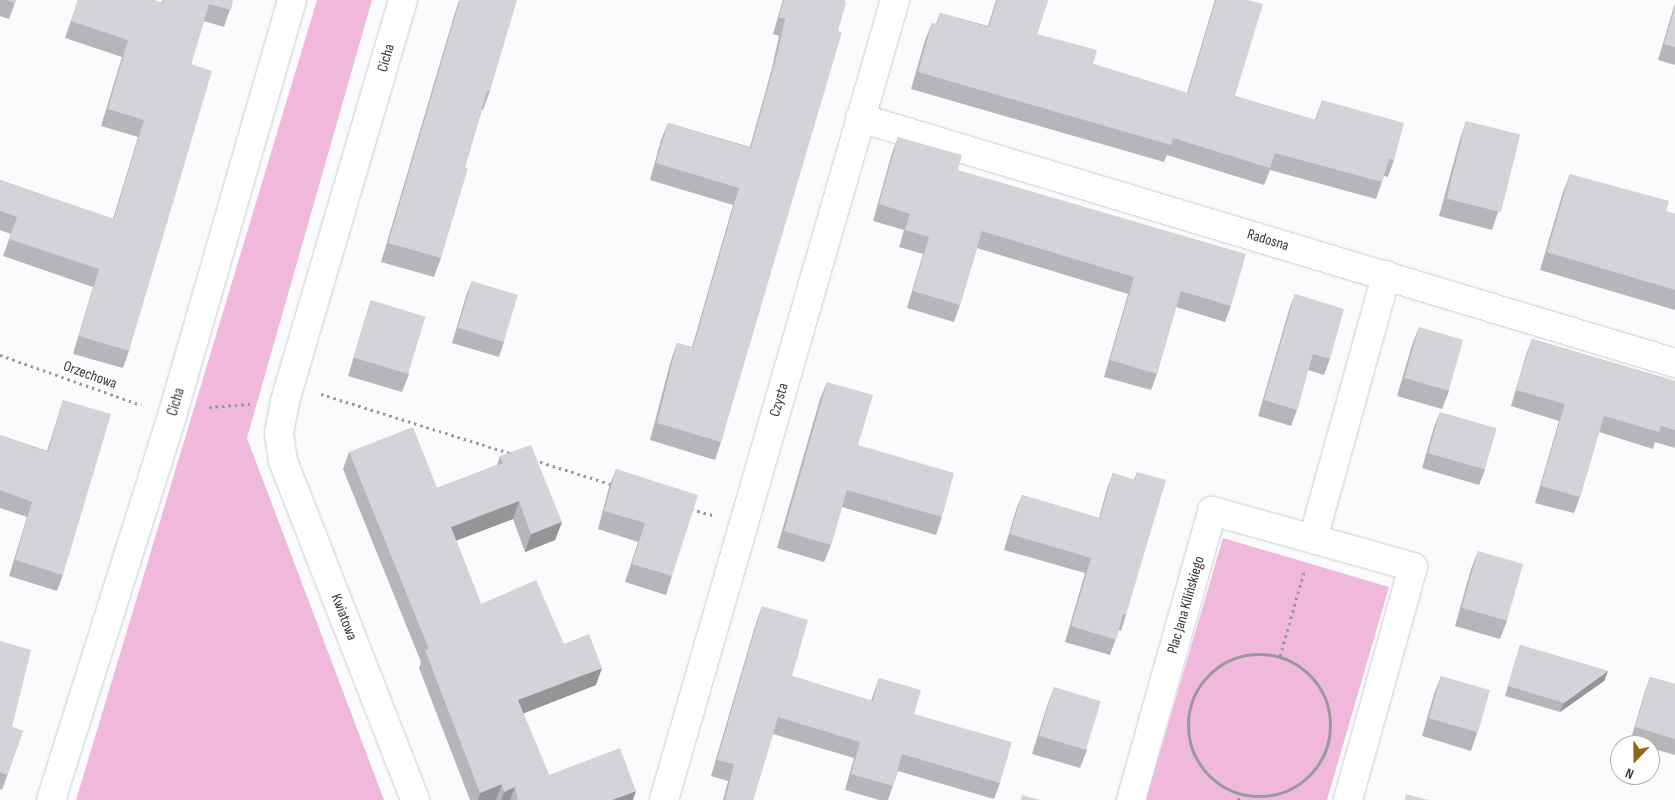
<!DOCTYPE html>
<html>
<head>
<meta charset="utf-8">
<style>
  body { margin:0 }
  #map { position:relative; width:1675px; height:800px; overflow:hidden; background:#fbfbfe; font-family:"Sofia Sans Condensed",sans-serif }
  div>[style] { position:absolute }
  .green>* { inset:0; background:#f0b9db }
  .path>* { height:3px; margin-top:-1.5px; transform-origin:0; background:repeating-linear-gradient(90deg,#98999b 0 2.5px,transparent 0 6.5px) }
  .path>.ring { margin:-1.5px; padding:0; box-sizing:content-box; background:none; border:3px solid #98999b; border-radius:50% }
  .roads { filter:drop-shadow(0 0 1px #cacbd0) drop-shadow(0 0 1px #cacbd0) }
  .minor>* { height:28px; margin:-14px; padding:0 14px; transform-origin:14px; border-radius:14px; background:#fff }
  .wall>* { inset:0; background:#b7b5b9 }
  .shaded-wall>* { inset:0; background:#959496 }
  .building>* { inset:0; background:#d5d3d7; transform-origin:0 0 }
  span { translate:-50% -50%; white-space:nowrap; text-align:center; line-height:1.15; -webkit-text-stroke:5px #fff; paint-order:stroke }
  .street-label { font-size:15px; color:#373839 }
  .north { position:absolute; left:1610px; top:735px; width:50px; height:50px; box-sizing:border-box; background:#fff; border:1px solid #afafb0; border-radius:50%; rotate:202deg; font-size:14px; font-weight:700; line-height:20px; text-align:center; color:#373839 }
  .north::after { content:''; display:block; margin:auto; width:18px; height:22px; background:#916811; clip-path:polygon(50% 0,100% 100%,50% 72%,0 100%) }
</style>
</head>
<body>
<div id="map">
  <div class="green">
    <i style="clip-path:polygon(317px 0,372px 0,247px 438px,384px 800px,76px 800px)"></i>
    <i style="clip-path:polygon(1223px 538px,1389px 587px,1327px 800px,1146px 800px)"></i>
  </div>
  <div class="path">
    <i style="left:0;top:355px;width:150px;rotate:19.5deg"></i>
    <i style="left:321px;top:394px;width:201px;rotate:17.4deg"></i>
    <i style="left:209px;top:407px;width:41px;rotate:-4.2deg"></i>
    <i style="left:534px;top:460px;width:84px;rotate:17.4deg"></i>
    <i style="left:691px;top:509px;width:22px;rotate:16deg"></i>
    <i class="ring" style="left:1188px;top:654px;width:139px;height:139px"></i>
    <i style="left:1280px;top:656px;width:87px;rotate:-74.1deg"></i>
    <i style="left:1238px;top:800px;width:5px;rotate:-68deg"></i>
  </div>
  <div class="roads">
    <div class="minor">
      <i style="left:403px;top:0;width:419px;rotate:106.4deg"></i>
      <i style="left:285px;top:402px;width:32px;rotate:101deg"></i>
      <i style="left:279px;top:433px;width:28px;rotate:82deg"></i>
      <i style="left:283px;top:461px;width:364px;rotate:68.7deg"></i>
      <i style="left:860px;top:118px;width:851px;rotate:16.73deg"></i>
      <i style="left:1313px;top:539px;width:104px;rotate:15.6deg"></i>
      <i style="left:1413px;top:567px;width:242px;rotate:105.6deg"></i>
      <i style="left:51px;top:800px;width:403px;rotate:-72.5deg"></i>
      <i style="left:172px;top:416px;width:433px;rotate:-73.9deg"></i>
      <i style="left:664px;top:800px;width:833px;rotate:-73.89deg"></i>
      <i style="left:1131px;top:800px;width:300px;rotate:-74.3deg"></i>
      <i style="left:1212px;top:511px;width:105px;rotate:15.5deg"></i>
      <i style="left:1313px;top:539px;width:274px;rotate:-74.5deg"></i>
    </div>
  </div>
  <div class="wall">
    <i style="clip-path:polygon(0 0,16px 0,9px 19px,0 16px)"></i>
    <i style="clip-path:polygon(78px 0,162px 2px,163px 0,233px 0,224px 27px,204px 21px,191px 64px,129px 351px,123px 368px,73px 354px,93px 287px,3px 256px,11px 234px,0 230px,0 180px,113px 219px,138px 137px,101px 126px,122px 57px,65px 38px)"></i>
    <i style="clip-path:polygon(459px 0,490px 91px,483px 110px,482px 109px,465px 167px,441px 258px,434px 277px,381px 262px,454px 16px)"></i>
    <i style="clip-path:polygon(783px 0,845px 0,721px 442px,715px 460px,650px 440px,671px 360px,677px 343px,692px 347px,733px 205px,650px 180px,661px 140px,668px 123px,750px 147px,772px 68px,779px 36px,773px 34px)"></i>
    <i style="clip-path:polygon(996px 0,1048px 0,1037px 34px,1093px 64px,1187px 93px,1215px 0,1248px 0,1235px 96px,1315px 120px,1322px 100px,1394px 160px,1388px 177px,1384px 176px,1376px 199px,1270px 170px,1264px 185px,1167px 155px,1164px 162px,911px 89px,925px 40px,932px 23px,936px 24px,940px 13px,988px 26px)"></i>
    <i style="clip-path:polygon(1675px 3px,1675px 65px,1658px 60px)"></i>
    <i style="clip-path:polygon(1466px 121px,1498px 212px,1492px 230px,1439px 216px,1460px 139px)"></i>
    <i style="clip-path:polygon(898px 137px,958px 170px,1231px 306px,1225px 322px,1176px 307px,1157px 374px,1151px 390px,1104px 377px,1128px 294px,977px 248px,960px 305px,954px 322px,907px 308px,923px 254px,899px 247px,904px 230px,873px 221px,892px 153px)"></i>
    <i style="clip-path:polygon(1570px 174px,1666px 211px,1675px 214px,1675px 310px,1540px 270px,1563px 192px)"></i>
    <i style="clip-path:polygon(472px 281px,504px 342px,499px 357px,452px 343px,466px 296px)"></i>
    <i style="clip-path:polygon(1295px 294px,1330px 359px,1324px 375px,1308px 370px,1297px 410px,1291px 426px,1258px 416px,1289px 310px)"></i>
    <i style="clip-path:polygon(371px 300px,409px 374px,402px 392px,348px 376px,365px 319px)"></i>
    <i style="clip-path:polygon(1419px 327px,1449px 391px,1442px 409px,1397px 396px,1412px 345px)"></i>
    <i style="clip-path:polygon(1532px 339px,1675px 381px,1675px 448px,1655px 442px,1653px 449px,1599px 432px,1580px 497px,1574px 513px,1535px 503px,1559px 421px,1511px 406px,1526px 355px)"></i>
    <i style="clip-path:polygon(827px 382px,858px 445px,942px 517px,936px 535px,842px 507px,831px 545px,824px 562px,777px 548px,820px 399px)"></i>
    <i style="clip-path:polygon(63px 400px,63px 575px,57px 591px,9px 576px,27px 517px,0 508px,0 435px,47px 451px,58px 416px)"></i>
    <i style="clip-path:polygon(1440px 412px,1485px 470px,1479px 485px,1422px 468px,1434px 427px)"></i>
    <i style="clip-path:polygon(349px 452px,437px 488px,497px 465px,500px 456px,562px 522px,555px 540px,525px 552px,513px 519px,456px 540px,481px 604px,564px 644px,596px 685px,523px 713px,549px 775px,633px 800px,470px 800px,419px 668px,421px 662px,343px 469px)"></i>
    <i style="clip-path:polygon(616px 469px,672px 576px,666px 595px,625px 582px,638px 542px,598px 529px,609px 487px)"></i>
    <i style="clip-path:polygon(1137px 472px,1126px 615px,1121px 631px,1119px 630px,1110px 655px,1065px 642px,1085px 573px,1004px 550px,1016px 510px,1022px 495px,1099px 518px,1107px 489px,1113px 473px,1134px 480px)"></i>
    <i style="clip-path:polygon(1478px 551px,1507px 621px,1500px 639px,1455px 626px,1471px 569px)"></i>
    <i style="clip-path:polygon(762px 606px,792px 676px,871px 701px,879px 678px,914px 714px,1000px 783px,994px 799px,898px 771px,888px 800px,879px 800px,845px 790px,854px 758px,773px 734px,753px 800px,723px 800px,728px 781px,711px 776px,756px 623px)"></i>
    <i style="clip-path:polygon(0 641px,12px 727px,23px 731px,2px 790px,0 789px)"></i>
    <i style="clip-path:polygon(1520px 645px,1608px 671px,1604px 681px,1560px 712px,1505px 696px)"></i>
    <i style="clip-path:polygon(1441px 676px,1477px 733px,1471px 751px,1422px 736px,1434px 694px)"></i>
    <i style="clip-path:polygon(1650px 677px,1675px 684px,1675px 755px,1650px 748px,1650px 745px,1641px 745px,1630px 742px,1645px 691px)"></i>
    <i style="clip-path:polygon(1054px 687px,1087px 750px,1080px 768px,1032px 754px,1047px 706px)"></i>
  </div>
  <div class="shaded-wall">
    <i style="clip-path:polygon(519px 501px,513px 519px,445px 545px,451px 527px)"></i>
    <i style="clip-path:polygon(562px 522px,555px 540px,525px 552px,531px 534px)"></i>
    <i style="clip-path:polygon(602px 668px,596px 685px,512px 718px,518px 700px)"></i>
    <i style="clip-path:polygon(1608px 671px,1604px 681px,1560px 712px,1564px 703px)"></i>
    <i style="clip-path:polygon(502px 784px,496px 800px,478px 800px,480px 793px)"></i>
    <i style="clip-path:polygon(515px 787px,510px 800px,501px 800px,504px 792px)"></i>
    <i style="clip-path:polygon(636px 791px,633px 800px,612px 800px)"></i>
  </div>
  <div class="building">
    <i style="clip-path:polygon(6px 0,16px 0,15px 3px)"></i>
    <i style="clip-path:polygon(78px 0,155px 0,163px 3px,164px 0,233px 0,231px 10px,209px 4px,191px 64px,212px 71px,129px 351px,79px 336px,99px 269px,9px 239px,17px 217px,0 211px,0 180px,114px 219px,144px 120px,108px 109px,128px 40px,71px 21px)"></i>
    <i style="clip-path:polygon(460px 0,517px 0,490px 91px,487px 91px,465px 167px,468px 168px,441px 258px,388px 243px)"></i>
    <i style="clip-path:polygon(784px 0,845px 0,846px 3px,838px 31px,842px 32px,721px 442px,657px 423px,677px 343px,693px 348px,739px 188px,656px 163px,668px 123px,751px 148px,778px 51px,785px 19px,779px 17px)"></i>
    <i style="clip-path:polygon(997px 0,1048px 0,1037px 34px,1097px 50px,1093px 64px,1188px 93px,1216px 0,1248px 0,1263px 4px,1235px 96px,1316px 120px,1322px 100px,1404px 123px,1394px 160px,1389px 159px,1382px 182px,1275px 153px,1270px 168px,1173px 138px,1171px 145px,918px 72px,932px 23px,937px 24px,940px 13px,989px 27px)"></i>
    <i style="clip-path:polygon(1675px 7px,1675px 47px,1664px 44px)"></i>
    <i style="left:1466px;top:121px;width:56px;height:80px;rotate:14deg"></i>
    <i style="clip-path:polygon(898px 137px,962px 155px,958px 170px,1246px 254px,1231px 306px,1181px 291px,1157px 374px,1110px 360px,1134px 277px,982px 231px,960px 305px,913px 291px,929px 237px,905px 230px,910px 214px,879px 204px)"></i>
    <i style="clip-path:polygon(1570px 174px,1669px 201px,1666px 211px,1675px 214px,1675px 290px,1547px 252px)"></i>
    <i style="left:472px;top:281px;width:48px;height:49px;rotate:17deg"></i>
    <i style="clip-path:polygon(1295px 294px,1344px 309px,1330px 359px,1313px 354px,1297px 410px,1264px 400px)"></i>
    <i style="left:371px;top:300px;width:57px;height:60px;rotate:17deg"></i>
    <i style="left:1419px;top:327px;width:46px;height:53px;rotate:16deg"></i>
    <i style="clip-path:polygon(1532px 339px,1675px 381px,1675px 430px,1661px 426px,1659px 432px,1604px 416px,1580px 497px,1541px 486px,1565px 404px,1516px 390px)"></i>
    <i style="clip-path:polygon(827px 382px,873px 395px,858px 445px,954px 473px,942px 517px,847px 490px,831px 545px,784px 531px)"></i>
    <i style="clip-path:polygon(63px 400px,111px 414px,63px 575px,15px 560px,32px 502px,0 490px,0 435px,48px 452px)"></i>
    <i style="left:1440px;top:412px;width:59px;height:43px;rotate:16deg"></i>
    <i style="clip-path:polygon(413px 427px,437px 488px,503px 463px,500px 456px,531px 445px,562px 522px,531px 534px,519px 501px,451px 527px,481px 604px,536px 580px,564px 644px,589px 634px,602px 668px,518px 700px,549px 775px,620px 748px,636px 791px,612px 800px,518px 800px,515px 787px,504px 792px,502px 784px,480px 793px,425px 650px,429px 649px,349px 452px)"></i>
    <i style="clip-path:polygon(616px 469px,698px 495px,672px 576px,632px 564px,645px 523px,604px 511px)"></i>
    <i style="clip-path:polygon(1137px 472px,1166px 480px,1126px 615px,1123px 614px,1116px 640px,1071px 626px,1091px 558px,1010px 534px,1022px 495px,1100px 518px,1113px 473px,1135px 480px)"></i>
    <i style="left:1478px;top:551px;width:47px;height:59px;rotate:16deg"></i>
    <i style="clip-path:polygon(762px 606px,808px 620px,792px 676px,873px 701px,879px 678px,921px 690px,914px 714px,1012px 742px,1000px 783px,902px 754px,893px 786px,851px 774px,860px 742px,778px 717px,753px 800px,725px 800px,734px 764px,717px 760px)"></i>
    <i style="clip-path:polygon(0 641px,31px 650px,12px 727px,23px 731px,7px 775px,0 772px)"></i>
    <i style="clip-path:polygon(1520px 645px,1608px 671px,1564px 703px,1508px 686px)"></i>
    <i style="left:1441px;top:676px;width:51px;height:44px;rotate:16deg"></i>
    <i style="clip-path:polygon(1650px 677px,1675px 684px,1675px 739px,1635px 727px)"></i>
    <i style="left:1054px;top:687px;width:49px;height:51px;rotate:17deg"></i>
    <i style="clip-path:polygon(1406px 794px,1429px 800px,1405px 800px)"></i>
    <i style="clip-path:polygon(1022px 795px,1040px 800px,1021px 800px)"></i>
  </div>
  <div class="street-label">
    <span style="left:386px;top:58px;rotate:-74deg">Cicha</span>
    <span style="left:1268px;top:240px;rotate:17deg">Radosna</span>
    <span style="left:90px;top:375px;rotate:20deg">Orzechowa</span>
    <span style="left:779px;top:400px;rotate:-74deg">Czysta</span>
    <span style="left:176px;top:402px;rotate:-74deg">Cicha</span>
    <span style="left:1186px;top:605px;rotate:-74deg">Plac Jana Kilińskiego</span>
    <span style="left:344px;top:617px;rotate:69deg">Kwiatowa</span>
  </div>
  <div class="north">N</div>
</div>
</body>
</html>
